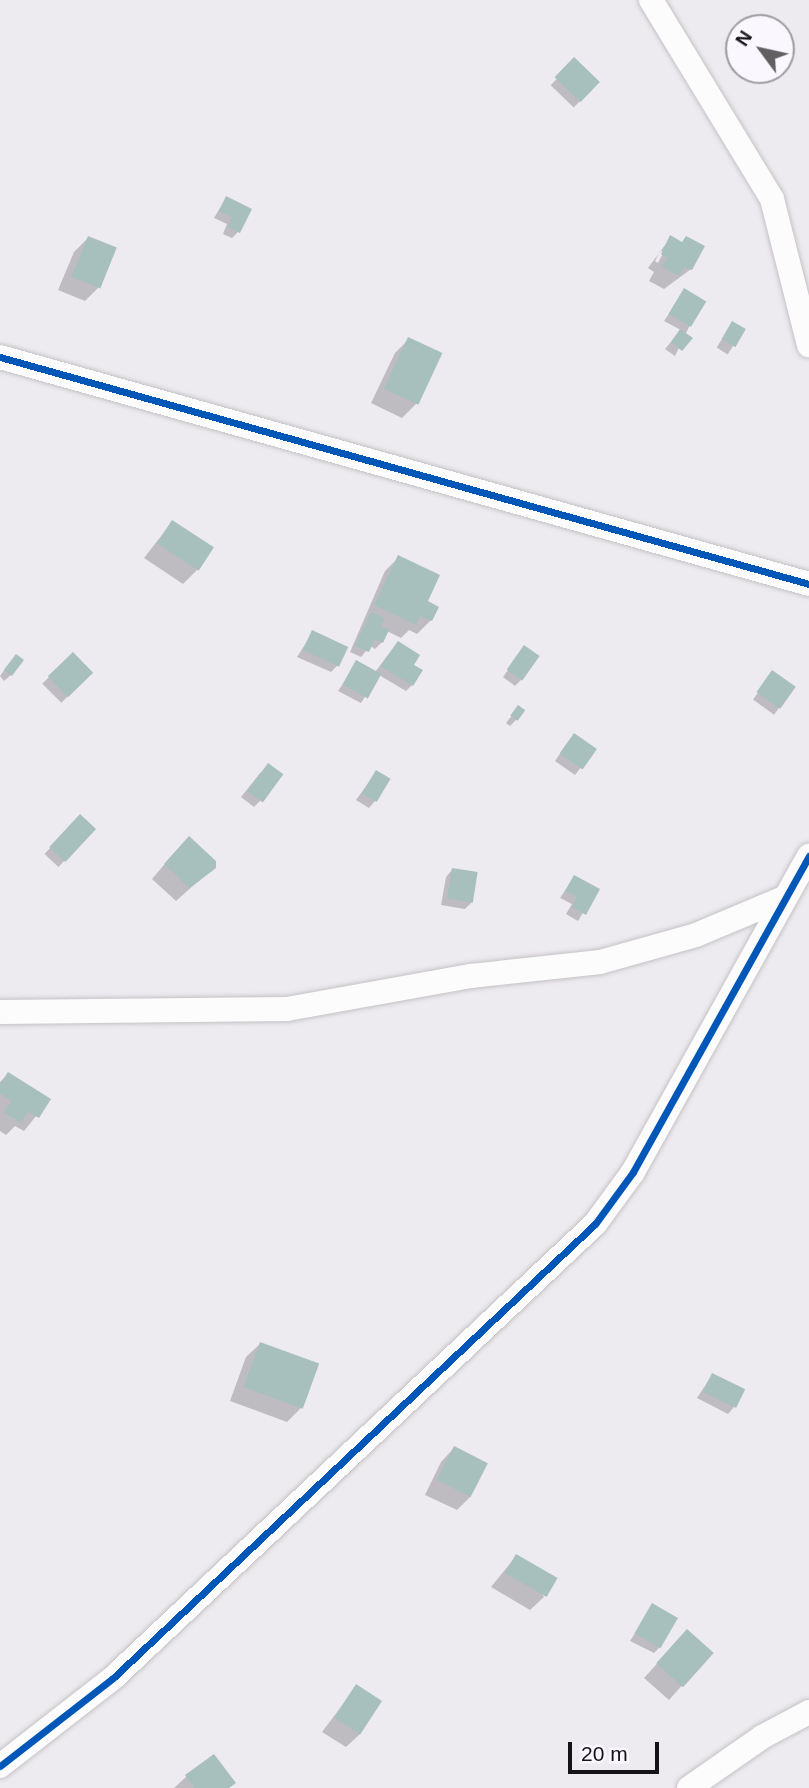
<!DOCTYPE html>
<html>
<head>
<meta charset="utf-8">
<style>
  body { margin:0 }
  #map { position:relative; width:809px; height:1788px; overflow:hidden; background:#eeebf0; font-family:Helvetica,sans-serif }
  div>[style] { position:absolute }
  .shadow>* { inset:0; background:#0003; transform-origin:0 0 }
  .building>* { inset:0; background:#a7bfbd; transform-origin:0 0 }
  .roads { filter:drop-shadow(0 0 2px #c4c2c5) drop-shadow(0 0 2px #c4c2c5) }
  .minor>* { height:24px; margin:-12px; padding:0 12px; transform-origin:12px; border-radius:12px; background:#fcfcfd }
  .cycleway>* { height:7px; margin:-3.5px; padding:0 3.5px; transform-origin:3.5px; border-radius:3.5px; background:#0057b8 }
  span { translate:-50% -50%; white-space:nowrap; text-align:center; line-height:1.15; -webkit-text-stroke:6px #fbf7fe; paint-order:stroke }
  .north { position:absolute; left:725px; top:14px; width:70px; height:70px; box-sizing:border-box; background:#fbf7fe; border:2px solid #9f9ca1; border-radius:50%; rotate:303deg; font-size:19px; font-weight:700; line-height:28px; text-align:center; color:#141316 }
  .north::after { content:''; display:block; margin:auto; width:24px; height:32px; background:#605f62; clip-path:polygon(50% 0,100% 100%,50% 72%,0 100%) }
  .scale { position:absolute; left:568px; top:1742px; width:91px; height:32px; box-sizing:border-box; border:4px solid #141316; border-top:0; padding-left:9px; font-size:21px; line-height:24px; white-space:nowrap; color:#141316; -webkit-text-stroke:5px #fbf7fe; paint-order:stroke }
</style>
</head>
<body>
<div id="map">
  <div class="shadow">
    <i style="left:575px;top:60px;width:32px;height:35px;rotate:44deg"></i>
    <i style="clip-path:polygon(226px 198px,238px 232px,232px 238px,223px 234px,227px 224px,214px 218px)"></i>
    <i style="clip-path:polygon(evenodd,671px 237px,691px 269px,664px 289px,649px 281px,654px 272px,648px 268px,671px 237px,660px 251px,664px 251px,658px 263px,655px 261px,660px 251px)"></i>
    <i style="clip-path:polygon(88px 238px,98px 288px,85px 301px,58px 290px,74px 252px)"></i>
    <i style="clip-path:polygon(684px 291px,690px 325px,675px 356px,665px 349px,681px 330px,664px 321px)"></i>
    <i style="left:732px;top:323px;width:13px;height:29px;rotate:32deg"></i>
    <i style="clip-path:polygon(408px 340px,416px 404px,402px 418px,371px 403px,395px 353px)"></i>
    <i style="clip-path:polygon(172px 522px,197px 570px,183px 584px,144px 558px)"></i>
    <i style="clip-path:polygon(399px 557px,431px 620px,417px 634px,409px 630px,401px 638px,387px 631px,382px 642px,375px 649px,370px 646px,361px 657px,350px 652px,385px 571px)"></i>
    <i style="clip-path:polygon(313px 632px,337px 666px,331px 672px,297px 657px)"></i>
    <i style="clip-path:polygon(524px 648px,522px 679px,515px 686px,503px 677px)"></i>
    <i style="clip-path:polygon(392px 650px,411px 666px,412px 685px,406px 691px,379px 675px,361px 703px,338px 691px,357px 663px,375px 672px)"></i>
    <i style="left:72px;top:654px;width:27px;height:42px;rotate:45deg"></i>
    <i style="clip-path:polygon(10px 662px,11px 675px,4px 681px,0 676px)"></i>
    <i style="left:773px;top:672px;width:26px;height:34px;rotate:36deg"></i>
    <i style="clip-path:polygon(518px 708px,517px 719px,510px 726px,506px 723px)"></i>
    <i style="clip-path:polygon(568px 742px,595px 749px,575px 775px,555px 761px)"></i>
    <i style="clip-path:polygon(261px 772px,260px 801px,254px 807px,241px 797px)"></i>
    <i style="clip-path:polygon(376px 772px,375px 801px,369px 808px,356px 800px)"></i>
    <i style="left:80px;top:816px;width:19px;height:52px;rotate:43deg"></i>
    <i style="clip-path:polygon(175px 852px,214px 867px,176px 901px,152px 879px)"></i>
    <i style="clip-path:polygon(452px 870px,472px 902px,465px 909px,441px 905px,446px 877px)"></i>
    <i style="clip-path:polygon(574px 877px,597px 890px,578px 921px,566px 914px,572px 904px,560px 898px)"></i>
    <i style="clip-path:polygon(8px 1074px,49px 1100px,24px 1131px,15px 1126px,6px 1135px,0 1131px,0 1082px)"></i>
    <i style="clip-path:polygon(260px 1344px,301px 1408px,287px 1422px,230px 1401px,246px 1357px)"></i>
    <i style="clip-path:polygon(712px 1375px,734px 1407px,728px 1414px,697px 1398px)"></i>
    <i style="clip-path:polygon(454px 1448px,471px 1496px,457px 1510px,425px 1495px,441px 1462px)"></i>
    <i style="clip-path:polygon(516px 1556px,544px 1597px,530px 1610px,491px 1587px)"></i>
    <i style="clip-path:polygon(653px 1605px,660px 1647px,654px 1653px,630px 1641px)"></i>
    <i style="clip-path:polygon(674px 1645px,711px 1653px,669px 1700px,644px 1678px)"></i>
    <i style="clip-path:polygon(356px 1687px,360px 1734px,346px 1747px,322px 1732px)"></i>
    <i style="clip-path:polygon(214px 1756px,228px 1788px,174px 1788px,186px 1777px)"></i>
  </div>
  <div class="building">
    <i style="left:574px;top:57px;width:36px;height:28px;rotate:44deg"></i>
    <i style="clip-path:polygon(226px 196px,252px 209px,240px 233px,228px 227px,232px 217px,219px 211px)"></i>
    <i style="clip-path:polygon(670px 235px,682px 242px,686px 236px,705px 246px,692px 270px,684px 267px,679px 276px,662px 267px,667px 258px,661px 254px)"></i>
    <i style="left:88px;top:236px;width:31px;height:44px;rotate:22deg"></i>
    <i style="left:684px;top:288px;width:26px;height:30px;rotate:31deg"></i>
    <i style="left:732px;top:321px;width:16px;height:21px;rotate:30deg"></i>
    <i style="clip-path:polygon(680px 329px,693px 338px,682px 351px,671px 342px)"></i>
    <i style="left:408px;top:337px;width:38px;height:57px;rotate:25deg"></i>
    <i style="left:172px;top:520px;width:50px;height:28px;rotate:33deg"></i>
    <i style="clip-path:polygon(398px 555px,440px 575px,428px 601px,439px 607px,432px 621px,420px 616px,416px 625px,374px 605px)"></i>
    <i style="clip-path:polygon(371px 612px,385px 618px,381px 626px,389px 630px,383px 643px,375px 639px,369px 652px,355px 646px)"></i>
    <i style="left:312px;top:630px;width:40px;height:22px;rotate:25deg"></i>
    <i style="clip-path:polygon(398px 641px,420px 655px,414px 665px,423px 670px,413px 686px,380px 666px)"></i>
    <i style="left:524px;top:645px;width:19px;height:30px;rotate:35deg"></i>
    <i style="left:73px;top:652px;width:29px;height:35px;rotate:46deg"></i>
    <i style="left:16px;top:654px;width:10px;height:20px;rotate:37deg"></i>
    <i style="left:356px;top:660px;width:29px;height:28px;rotate:29deg"></i>
    <i style="left:772px;top:670px;width:29px;height:27px;rotate:35deg"></i>
    <i style="left:518px;top:705px;width:9px;height:13px;rotate:36deg"></i>
    <i style="left:574px;top:733px;width:28px;height:25px;rotate:35deg"></i>
    <i style="left:268px;top:763px;width:19px;height:35px;rotate:36deg"></i>
    <i style="left:376px;top:770px;width:17px;height:27px;rotate:31deg"></i>
    <i style="left:80px;top:814px;width:22px;height:45px;rotate:43deg"></i>
    <i style="clip-path:polygon(189px 836px,216px 861px,216px 868px,190px 888px,164px 864px)"></i>
    <i style="left:452px;top:868px;width:26px;height:31px;rotate:9deg"></i>
    <i style="clip-path:polygon(574px 875px,600px 889px,586px 915px,572px 907px,577px 897px,565px 891px)"></i>
    <i style="clip-path:polygon(8px 1072px,51px 1099px,39px 1118px,28px 1112px,21px 1123px,4px 1112px,12px 1101px,0 1094px,0 1084px)"></i>
    <i style="left:260px;top:1342px;width:63px;height:48px;rotate:20deg"></i>
    <i style="left:712px;top:1373px;width:37px;height:21px;rotate:26deg"></i>
    <i style="left:454px;top:1446px;width:38px;height:38px;rotate:27deg"></i>
    <i style="left:516px;top:1554px;width:48px;height:22px;rotate:30deg"></i>
    <i style="left:652px;top:1603px;width:30px;height:35px;rotate:30deg"></i>
    <i style="left:687px;top:1629px;width:36px;height:46px;rotate:42deg"></i>
    <i style="left:356px;top:1684px;width:31px;height:40px;rotate:33deg"></i>
    <i style="clip-path:polygon(214px 1754px,236px 1783px,229px 1788px,194px 1788px,185px 1775px)"></i>
  </div>
  <div class="roads">
    <div class="minor">
      <i style="left:651px;top:0;width:233px;rotate:58.7deg"></i>
      <i style="left:772px;top:199px;width:151px;rotate:75.8deg"></i>
      <i style="left:0;top:357px;width:840px;rotate:15.67deg"></i>
      <i style="left:0;top:1012px;width:287px;rotate:-0.6deg"></i>
      <i style="left:287px;top:1009px;width:187px;rotate:-10.2deg"></i>
      <i style="left:471px;top:976px;width:130px;rotate:-6.2deg"></i>
      <i style="left:600px;top:962px;width:100px;rotate:-15.7deg"></i>
      <i style="left:696px;top:935px;width:95px;rotate:-22.8deg"></i>
      <i style="left:0;top:1766px;width:143px;rotate:-37.9deg"></i>
      <i style="left:113px;top:1678px;width:662px;rotate:-43.29deg"></i>
      <i style="left:595px;top:1224px;width:64px;rotate:-53.8deg"></i>
      <i style="left:633px;top:1172px;width:362px;rotate:-60.9deg"></i>
      <i style="left:689px;top:1788px;width:89px;rotate:-34.9deg"></i>
      <i style="left:762px;top:1737px;width:53px;rotate:-28deg"></i>
    </div>
  </div>
  <div class="cycleway">
    <i style="left:0;top:357px;width:840px;rotate:15.67deg"></i>
    <i style="left:0;top:1766px;width:143px;rotate:-37.9deg"></i>
    <i style="left:113px;top:1678px;width:662px;rotate:-43.29deg"></i>
    <i style="left:595px;top:1224px;width:64px;rotate:-53.8deg"></i>
    <i style="left:633px;top:1172px;width:362px;rotate:-60.9deg"></i>
  </div>
  <div class="north">N</div>
  <div class="scale">20 m</div>
</div>
</body>
</html>
